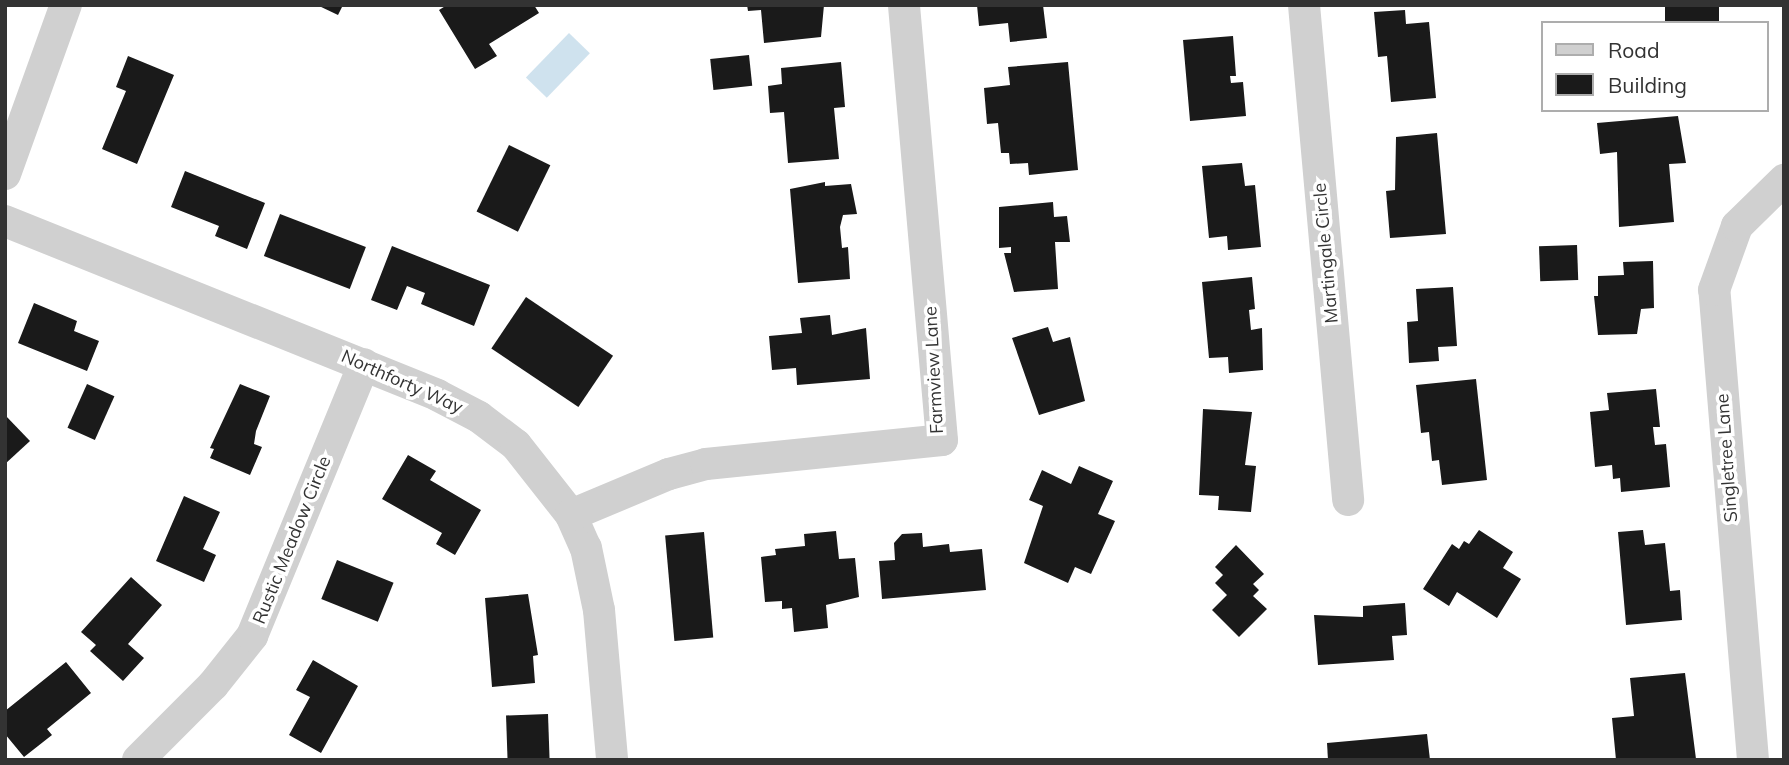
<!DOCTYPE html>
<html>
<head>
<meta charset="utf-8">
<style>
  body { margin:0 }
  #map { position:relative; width:1789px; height:765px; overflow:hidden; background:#fff; font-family:Mulish,sans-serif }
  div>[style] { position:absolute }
  .water>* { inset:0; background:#cfe2ee; transform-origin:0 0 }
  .building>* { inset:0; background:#1a1a1a; transform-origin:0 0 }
  .minor>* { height:32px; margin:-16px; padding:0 16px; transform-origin:16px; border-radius:16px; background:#d0d0d0 }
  span { translate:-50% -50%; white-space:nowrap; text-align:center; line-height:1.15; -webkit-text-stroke:7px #fff; paint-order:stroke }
  .street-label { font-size:18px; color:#333 }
  .frame { position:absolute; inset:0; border:7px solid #333; pointer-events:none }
  .legend { position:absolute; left:1541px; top:21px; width:228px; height:91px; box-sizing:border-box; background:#fff; border:2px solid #adadad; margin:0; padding:9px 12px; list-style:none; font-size:21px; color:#333 }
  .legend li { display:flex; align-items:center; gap:14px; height:35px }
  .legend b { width:35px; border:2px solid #adadad }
</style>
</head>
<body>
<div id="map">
  <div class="water">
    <i style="left:569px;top:33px;width:29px;height:62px;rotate:44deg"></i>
  </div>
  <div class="building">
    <i style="clip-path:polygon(317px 5px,343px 5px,338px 15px)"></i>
    <i style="clip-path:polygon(447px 5px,534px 5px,539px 13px,489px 44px,497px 56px,475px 69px,439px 10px)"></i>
    <i style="clip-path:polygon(747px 5px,824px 5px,821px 37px,764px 43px,761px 10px,748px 11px)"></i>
    <i style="clip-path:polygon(977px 5px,1043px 5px,1047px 38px,1010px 42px,1008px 23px,979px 26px)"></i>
    <i style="left:1665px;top:5px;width:54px;height:18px"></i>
    <i style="clip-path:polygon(1405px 10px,1406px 24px,1429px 22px,1436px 98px,1391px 102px,1387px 56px,1378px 57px,1374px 12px)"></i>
    <i style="clip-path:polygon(1233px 36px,1236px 76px,1230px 76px,1231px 83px,1243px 82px,1246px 116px,1190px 121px,1183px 40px)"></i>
    <i style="left:749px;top:55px;width:31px;height:39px;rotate:84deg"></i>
    <i style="clip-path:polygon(128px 56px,174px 75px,137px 164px,102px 149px,126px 91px,116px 87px)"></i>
    <i style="clip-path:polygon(841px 62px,845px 107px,834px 108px,839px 159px,788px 163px,784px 112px,770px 113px,768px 86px,782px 84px,781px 68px)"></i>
    <i style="clip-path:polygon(1068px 62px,1078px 170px,1029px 175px,1028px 163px,1010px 164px,1009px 153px,1001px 153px,998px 123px,987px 124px,984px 88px,1010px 85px,1008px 67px)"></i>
    <i style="clip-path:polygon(1678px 116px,1686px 163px,1669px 164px,1674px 222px,1619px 227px,1617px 152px,1600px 154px,1597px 123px)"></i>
    <i style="clip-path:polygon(1437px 133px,1446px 234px,1390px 238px,1386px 191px,1395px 190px,1396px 137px)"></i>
    <i style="left:509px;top:145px;width:46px;height:74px;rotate:26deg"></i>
    <i style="clip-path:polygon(1242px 163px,1245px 186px,1255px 185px,1261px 247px,1228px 250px,1227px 236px,1209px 238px,1202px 166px)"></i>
    <i style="clip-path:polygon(185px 171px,265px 203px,247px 249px,215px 236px,219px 226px,171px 207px)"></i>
    <i style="clip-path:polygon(825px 182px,825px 186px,851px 184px,857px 214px,843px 215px,840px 227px,842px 248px,848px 247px,850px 279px,798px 283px,790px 189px)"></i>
    <i style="clip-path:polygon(1053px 202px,1054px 217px,1067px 216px,1070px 242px,1055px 242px,1058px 289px,1014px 292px,1004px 253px,1011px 253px,1011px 247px,999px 248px,999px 207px)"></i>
    <i style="left:280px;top:214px;width:92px;height:45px;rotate:21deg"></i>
    <i style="left:1577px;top:245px;width:35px;height:38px;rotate:88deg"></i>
    <i style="clip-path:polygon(392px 246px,490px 285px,474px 326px,421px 304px,425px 293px,407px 286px,397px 310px,371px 300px)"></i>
    <i style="clip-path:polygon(1653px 261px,1654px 308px,1641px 309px,1637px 334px,1598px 335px,1594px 296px,1598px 296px,1598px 276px,1624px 275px,1623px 262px)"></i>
    <i style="clip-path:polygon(1252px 277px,1255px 309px,1249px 310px,1251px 330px,1262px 328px,1263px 370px,1229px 373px,1228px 357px,1209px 358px,1202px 282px)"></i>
    <i style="clip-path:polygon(1453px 287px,1457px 346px,1438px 347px,1439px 361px,1409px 363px,1407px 322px,1418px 321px,1416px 289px)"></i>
    <i style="left:526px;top:297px;width:105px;height:62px;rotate:34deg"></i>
    <i style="clip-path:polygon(34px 303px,77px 321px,74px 331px,99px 341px,87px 371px,18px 343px)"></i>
    <i style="clip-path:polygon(830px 315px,832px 335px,866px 328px,870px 379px,797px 385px,796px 368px,772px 370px,769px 336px,802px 333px,800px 318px)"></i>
    <i style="clip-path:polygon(1048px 327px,1053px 342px,1070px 337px,1085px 401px,1039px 415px,1012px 338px)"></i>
    <i style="clip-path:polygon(1476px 379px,1487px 480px,1442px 485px,1439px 460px,1432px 461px,1429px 432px,1421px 433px,1416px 385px)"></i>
    <i style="left:87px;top:384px;width:30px;height:48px;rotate:24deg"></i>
    <i style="clip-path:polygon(240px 384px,270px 396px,256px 431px,254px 444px,262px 447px,250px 475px,210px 458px,214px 449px,210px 448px)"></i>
    <i style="clip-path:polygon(1656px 389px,1660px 427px,1653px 427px,1655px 445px,1666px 444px,1670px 487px,1621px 492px,1620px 478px,1613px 479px,1612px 465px,1595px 467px,1590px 412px,1609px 410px,1607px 393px)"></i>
    <i style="clip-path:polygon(1203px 409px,1252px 412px,1245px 465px,1256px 466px,1251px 512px,1218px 510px,1219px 496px,1199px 495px)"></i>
    <i style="clip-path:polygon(5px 415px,30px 441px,5px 464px)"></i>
    <i style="clip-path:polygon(408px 455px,436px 471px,430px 480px,481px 510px,455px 555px,436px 544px,442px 533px,382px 499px)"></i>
    <i style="clip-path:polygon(1079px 466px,1113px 481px,1098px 514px,1115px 521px,1091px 574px,1075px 567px,1068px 583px,1024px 563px,1043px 506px,1029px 500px,1042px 470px,1071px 484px)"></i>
    <i style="clip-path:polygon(184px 496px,220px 512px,203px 549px,216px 555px,204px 582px,156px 561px)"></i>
    <i style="clip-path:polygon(1479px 530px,1513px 552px,1503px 568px,1521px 579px,1497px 618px,1457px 592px,1449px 606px,1423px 589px,1452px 544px,1459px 549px,1464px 541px,1469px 544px)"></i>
    <i style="clip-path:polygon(1643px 530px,1645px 545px,1665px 543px,1670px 591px,1680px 590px,1682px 620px,1626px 625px,1618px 532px)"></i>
    <i style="clip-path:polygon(836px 531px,839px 559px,855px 558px,859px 597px,826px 605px,828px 628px,794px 632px,792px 608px,782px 609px,782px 601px,765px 602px,761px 557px,776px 555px,775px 549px,805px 546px,804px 534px)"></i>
    <i style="left:704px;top:532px;width:106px;height:39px;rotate:85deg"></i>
    <i style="clip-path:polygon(922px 533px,923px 547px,949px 544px,950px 552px,982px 549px,986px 590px,882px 599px,879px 561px,895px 560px,894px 543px,902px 534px)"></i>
    <i style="clip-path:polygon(1236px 545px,1264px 574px,1253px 584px,1259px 590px,1253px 596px,1267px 609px,1239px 637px,1212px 610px,1227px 595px,1215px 583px,1223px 575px,1215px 567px)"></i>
    <i style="left:337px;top:560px;width:61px;height:42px;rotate:22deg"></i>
    <i style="clip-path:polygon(131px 577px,162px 605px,128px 644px,144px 658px,123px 681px,90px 651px,96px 645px,81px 632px)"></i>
    <i style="clip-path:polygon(528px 594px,538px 655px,533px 656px,535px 683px,492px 687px,485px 598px)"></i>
    <i style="clip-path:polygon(1405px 603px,1407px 635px,1392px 636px,1394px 660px,1318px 665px,1314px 615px,1363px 617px,1363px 606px)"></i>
    <i style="clip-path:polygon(313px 660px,358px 686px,321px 753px,289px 735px,310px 697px,296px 690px)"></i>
    <i style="clip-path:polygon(66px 662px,91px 693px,47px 729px,52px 735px,24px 757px,5px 734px,5px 711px)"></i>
    <i style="clip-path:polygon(1685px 673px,1696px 759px,1616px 760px,1612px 718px,1634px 716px,1630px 678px)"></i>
    <i style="left:548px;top:714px;width:46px;height:42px;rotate:88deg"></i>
    <i style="clip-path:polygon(1427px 734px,1430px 760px,1328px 760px,1327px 743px)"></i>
  </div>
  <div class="minor">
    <i style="left:1304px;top:5px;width:497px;rotate:84.9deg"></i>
    <i style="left:5px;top:174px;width:180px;rotate:-70.2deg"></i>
    <i style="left:5px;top:221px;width:466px;rotate:21.9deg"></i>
    <i style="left:437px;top:395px;width:47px;rotate:27.6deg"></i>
    <i style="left:479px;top:417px;width:46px;rotate:37.1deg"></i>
    <i style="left:516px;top:445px;width:89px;rotate:51.8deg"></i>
    <i style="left:571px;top:515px;width:36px;rotate:66deg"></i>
    <i style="left:586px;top:548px;width:63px;rotate:78.2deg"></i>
    <i style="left:599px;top:610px;width:151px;rotate:85deg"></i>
    <i style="left:571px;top:515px;width:106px;rotate:-22.7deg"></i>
    <i style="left:669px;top:474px;width:38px;rotate:-15deg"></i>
    <i style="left:706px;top:464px;width:237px;rotate:-5.8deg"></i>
    <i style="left:942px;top:440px;width:437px;rotate:-95deg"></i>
    <i style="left:138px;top:760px;width:106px;rotate:-45deg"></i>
    <i style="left:213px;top:685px;width:63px;rotate:-51.5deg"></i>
    <i style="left:252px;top:636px;width:294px;rotate:-67.6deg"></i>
    <i style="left:1753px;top:760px;width:472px;rotate:-94.7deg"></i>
    <i style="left:1714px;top:290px;width:68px;rotate:-70.2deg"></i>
    <i style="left:1737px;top:226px;width:66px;rotate:-44.4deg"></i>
  </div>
  <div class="street-label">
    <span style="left:1326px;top:253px;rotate:-95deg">Martingale Circle</span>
    <span style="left:934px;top:370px;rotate:-93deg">Farmview Lane</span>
    <span style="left:402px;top:382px;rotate:24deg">Northforty Way</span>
    <span style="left:1727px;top:458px;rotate:-94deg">Singletree Lane</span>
    <span style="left:292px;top:540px;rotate:-68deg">Rustic Meadow Circle</span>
  </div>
  <div class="frame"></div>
  <ul class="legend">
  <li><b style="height:9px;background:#d0d0d0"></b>Road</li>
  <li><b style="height:19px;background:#1a1a1a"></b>Building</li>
  </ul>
</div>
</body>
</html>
